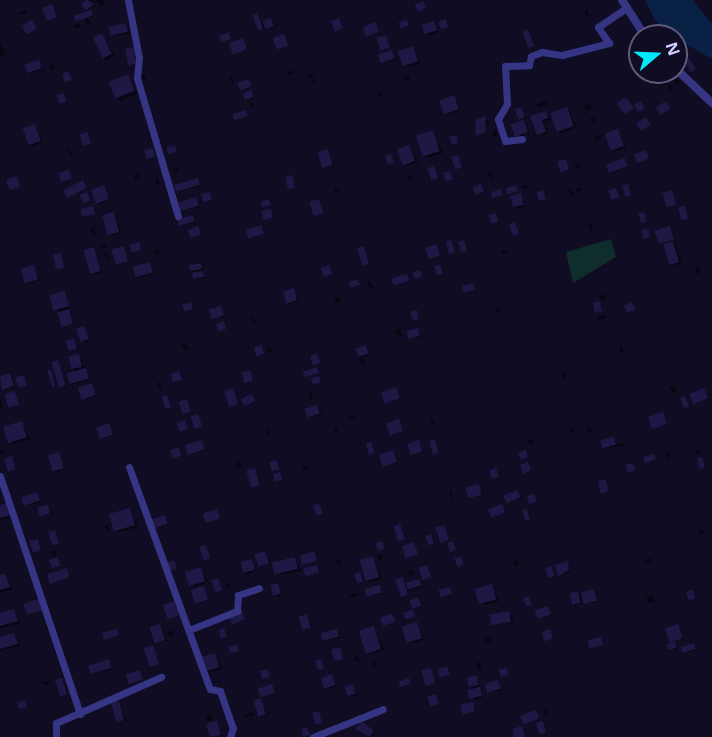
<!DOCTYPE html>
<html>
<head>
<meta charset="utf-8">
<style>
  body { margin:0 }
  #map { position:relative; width:712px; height:737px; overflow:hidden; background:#100c23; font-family:"Noto Sans",sans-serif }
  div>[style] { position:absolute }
  .green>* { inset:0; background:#0f2d2b }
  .water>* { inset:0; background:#092145 }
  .shadow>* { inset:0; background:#0007; transform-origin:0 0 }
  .building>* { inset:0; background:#1f1845; transform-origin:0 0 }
  .minor>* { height:7px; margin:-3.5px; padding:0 3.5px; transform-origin:3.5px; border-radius:3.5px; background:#353584 }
  .tertiary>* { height:8px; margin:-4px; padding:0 4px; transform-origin:4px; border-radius:4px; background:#353584 }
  span { translate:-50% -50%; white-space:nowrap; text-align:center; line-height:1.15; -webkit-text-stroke:6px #100c23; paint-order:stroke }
  .north { position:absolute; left:628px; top:24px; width:60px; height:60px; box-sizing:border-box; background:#100c23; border:2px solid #5e5a7b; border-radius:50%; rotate:71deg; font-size:16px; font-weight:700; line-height:24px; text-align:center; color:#d2ceff }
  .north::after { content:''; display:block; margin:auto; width:21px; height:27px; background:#00e9f9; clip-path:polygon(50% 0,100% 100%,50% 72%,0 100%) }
</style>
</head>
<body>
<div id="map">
  <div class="green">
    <i style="clip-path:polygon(611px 239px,616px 257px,573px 283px,566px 252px)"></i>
  </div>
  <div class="water">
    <i style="clip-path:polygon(645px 0,693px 0,712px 24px,712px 59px,672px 36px,655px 20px)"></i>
  </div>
  <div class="shadow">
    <i style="clip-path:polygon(93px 0,96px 6px,86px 8px,84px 3px)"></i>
    <i style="clip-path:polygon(97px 0,104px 0,105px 5px,100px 6px)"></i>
    <i style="clip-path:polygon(25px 10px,27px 13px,19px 15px,19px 13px)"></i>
    <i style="left:587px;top:10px;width:6px;height:3px;rotate:72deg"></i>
    <i style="clip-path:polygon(91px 12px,94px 16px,88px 18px,92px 23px,87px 25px,85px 19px,77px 20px)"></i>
    <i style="clip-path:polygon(257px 15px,261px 23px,272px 20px,275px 28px,259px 30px)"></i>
    <i style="clip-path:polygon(79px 23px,81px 27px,74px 29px,73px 26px)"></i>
    <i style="clip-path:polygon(433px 23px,438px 32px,429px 36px,427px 34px)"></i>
    <i style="clip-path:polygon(126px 25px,130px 33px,113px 36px)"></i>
    <i style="clip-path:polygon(102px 35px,115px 56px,107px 60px,104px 58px)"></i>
    <i style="clip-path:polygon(243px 40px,248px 50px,234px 53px)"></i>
    <i style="clip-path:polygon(0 44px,6px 54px,0 57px)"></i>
    <i style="clip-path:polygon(413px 47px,421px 63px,408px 67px,405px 65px)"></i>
    <i style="clip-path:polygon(392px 52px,397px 60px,383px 63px)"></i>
    <i style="clip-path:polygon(39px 62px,43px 70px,30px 73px)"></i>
    <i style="clip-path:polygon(53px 64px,56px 69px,51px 70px,49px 66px)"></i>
    <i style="clip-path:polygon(293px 70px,294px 74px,288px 75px,287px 72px)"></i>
    <i style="clip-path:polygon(312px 73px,314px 76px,308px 78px,307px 75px)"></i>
    <i style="clip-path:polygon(144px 74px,146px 80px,144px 81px,141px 75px)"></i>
    <i style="clip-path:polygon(232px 75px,234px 82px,232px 83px,229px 76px)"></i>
    <i style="clip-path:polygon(408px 75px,410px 80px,406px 81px,404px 76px)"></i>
    <i style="clip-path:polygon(128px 76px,138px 93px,121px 101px,117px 99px)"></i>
    <i style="left:676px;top:77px;width:6px;height:4px;rotate:51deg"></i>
    <i style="clip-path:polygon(316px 79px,317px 82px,312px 83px,311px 81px)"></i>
    <i style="clip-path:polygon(671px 85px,674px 90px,671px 91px,668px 86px)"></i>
    <i style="clip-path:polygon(381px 91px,383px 97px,380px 97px,378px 92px)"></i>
    <i style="clip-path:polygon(251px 92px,255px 98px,250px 100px,255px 106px,250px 108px,251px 102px,246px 99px)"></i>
    <i style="clip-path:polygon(454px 97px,461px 110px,448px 115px,445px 113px)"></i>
    <i style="clip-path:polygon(545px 101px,548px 106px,538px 107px,537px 104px)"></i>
    <i style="left:590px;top:104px;width:5px;height:6px;rotate:68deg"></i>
    <i style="clip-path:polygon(567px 108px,577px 127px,561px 133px,558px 131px)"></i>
    <i style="clip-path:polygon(521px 109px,526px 118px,521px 120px,526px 122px,529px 133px,519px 137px,524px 121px,519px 119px)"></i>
    <i style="clip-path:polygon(545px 112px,551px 120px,544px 122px,548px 133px,542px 136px,532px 117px)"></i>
    <i style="clip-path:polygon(594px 117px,596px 122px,592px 124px,590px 118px)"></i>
    <i style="clip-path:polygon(486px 118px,489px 124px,484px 126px,486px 134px,479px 136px)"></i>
    <i style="clip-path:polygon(35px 125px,43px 142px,33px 146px,30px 144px)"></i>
    <i style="left:496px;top:130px;width:6px;height:4px;rotate:72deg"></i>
    <i style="clip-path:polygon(618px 131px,626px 148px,616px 151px,612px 149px)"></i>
    <i style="clip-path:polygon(433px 132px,443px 153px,428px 158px,424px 156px)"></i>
    <i style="left:601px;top:135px;width:3px;height:7px;rotate:72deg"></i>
    <i style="clip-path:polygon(409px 146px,418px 163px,407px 166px,404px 164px)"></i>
    <i style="clip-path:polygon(69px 148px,73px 158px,71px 158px,67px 149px)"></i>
    <i style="clip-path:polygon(328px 151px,334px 166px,325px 169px,323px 168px)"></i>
    <i style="clip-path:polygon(625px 160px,629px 168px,610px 172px)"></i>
    <i style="left:579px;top:163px;width:5px;height:5px;rotate:68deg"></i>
    <i style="left:178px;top:168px;width:5px;height:4px;rotate:79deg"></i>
    <i style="clip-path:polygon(488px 171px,491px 171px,493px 178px,490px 178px)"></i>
    <i style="left:139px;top:174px;width:5px;height:5px;rotate:79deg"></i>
    <i style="clip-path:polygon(412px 175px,413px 179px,409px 181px,407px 177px)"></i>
    <i style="clip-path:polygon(158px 177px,160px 185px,157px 185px,155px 178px)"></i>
    <i style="clip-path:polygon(197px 180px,201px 186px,177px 191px)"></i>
    <i style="clip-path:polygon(83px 182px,88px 189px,66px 196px)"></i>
    <i style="clip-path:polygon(526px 185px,528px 188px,523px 189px,522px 186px)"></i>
    <i style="clip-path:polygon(104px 186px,110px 200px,99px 204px,97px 203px)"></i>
    <i style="left:581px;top:187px;width:4px;height:5px;rotate:76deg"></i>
    <i style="clip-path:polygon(339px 188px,340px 191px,335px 192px,334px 189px)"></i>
    <i style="clip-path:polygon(572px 189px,574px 196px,571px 197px,568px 190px)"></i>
    <i style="clip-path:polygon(520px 195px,526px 206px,517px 209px,515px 207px)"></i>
    <i style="clip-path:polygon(196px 199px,200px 207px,182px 210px)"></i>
    <i style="clip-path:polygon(114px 214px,122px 233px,112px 236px,109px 234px)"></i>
    <i style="clip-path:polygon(193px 216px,196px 222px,180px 225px)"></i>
    <i style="clip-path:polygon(588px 224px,591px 224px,593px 231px,590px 231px)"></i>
    <i style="clip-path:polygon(669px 227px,675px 240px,670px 241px,676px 245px,682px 263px,674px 266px,664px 243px,660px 242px)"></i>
    <i style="left:94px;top:228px;width:6px;height:4px;rotate:72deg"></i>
    <i style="clip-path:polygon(106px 244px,107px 247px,101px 249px,100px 245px)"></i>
    <i style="clip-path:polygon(94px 248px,103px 273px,95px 275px,91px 273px)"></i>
    <i style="clip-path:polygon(124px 248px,129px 262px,119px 265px,117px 264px)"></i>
    <i style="clip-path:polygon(364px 248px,370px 264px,365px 266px,363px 265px)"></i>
    <i style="clip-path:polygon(158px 249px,160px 254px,155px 255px,154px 250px)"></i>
    <i style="clip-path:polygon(506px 249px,508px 253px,502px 254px,501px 251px)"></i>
    <i style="clip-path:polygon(108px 253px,109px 258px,106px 259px,104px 254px)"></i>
    <i style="clip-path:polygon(150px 263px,155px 274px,137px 278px)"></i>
    <i style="clip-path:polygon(201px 264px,204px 269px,199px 271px,206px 278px,197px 280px,197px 274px,192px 271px)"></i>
    <i style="clip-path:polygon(698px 266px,701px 273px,697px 274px,695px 267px)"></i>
    <i style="clip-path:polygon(33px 267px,40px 280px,29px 284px,27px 283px)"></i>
    <i style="left:370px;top:281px;width:8px;height:3px;rotate:67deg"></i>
    <i style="clip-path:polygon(294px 290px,299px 301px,290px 304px,288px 303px)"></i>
    <i style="clip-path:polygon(65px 293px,74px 323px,64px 326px,58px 311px,54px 309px)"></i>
    <i style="clip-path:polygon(604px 294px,606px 300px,601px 301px,599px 296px)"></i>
    <i style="clip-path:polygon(339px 296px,341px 302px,336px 303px,334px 298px)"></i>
    <i style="clip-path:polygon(221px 308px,225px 317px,213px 318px)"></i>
    <i style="clip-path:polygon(499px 308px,501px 312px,497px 313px,495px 309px)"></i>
    <i style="left:605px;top:315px;width:3px;height:8px;rotate:72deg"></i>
    <i style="clip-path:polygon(254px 317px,256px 322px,252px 323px,251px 318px)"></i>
    <i style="clip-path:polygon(84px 328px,90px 340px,84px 343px,82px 341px)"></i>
    <i style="clip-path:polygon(399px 329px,403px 336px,398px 337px,395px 330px)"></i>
    <i style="clip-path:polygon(418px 330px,422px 337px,411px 338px)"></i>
    <i style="clip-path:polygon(74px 340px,79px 349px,72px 351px,70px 350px)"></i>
    <i style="clip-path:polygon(186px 343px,189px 349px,185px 351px,181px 344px)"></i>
    <i style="clip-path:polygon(366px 346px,370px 355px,362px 358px,366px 363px,362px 364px,359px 357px)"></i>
    <i style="clip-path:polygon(619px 346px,622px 346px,624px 352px,621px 353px)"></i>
    <i style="clip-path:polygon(267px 347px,270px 347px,272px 352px,268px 352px)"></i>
    <i style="clip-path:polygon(79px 356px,90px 379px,74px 384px,78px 372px,72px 369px)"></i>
    <i style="clip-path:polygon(58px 361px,67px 387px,62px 388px,60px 387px)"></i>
    <i style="left:565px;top:372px;width:6px;height:4px;rotate:72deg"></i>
    <i style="clip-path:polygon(12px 376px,15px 387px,5px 390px,0 377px)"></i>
    <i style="clip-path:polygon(160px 382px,162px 389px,160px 390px,157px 383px)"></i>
    <i style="clip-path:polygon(92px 385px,97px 396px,86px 400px,84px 399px)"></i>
    <i style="clip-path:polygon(674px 386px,678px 392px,672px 393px,669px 387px)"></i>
    <i style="clip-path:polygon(396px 388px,401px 399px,386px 402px)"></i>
    <i style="clip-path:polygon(704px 390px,709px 399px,694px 402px)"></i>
    <i style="clip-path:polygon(308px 392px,311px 392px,313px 399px,310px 400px)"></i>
    <i style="clip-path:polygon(0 398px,3px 407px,0 408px)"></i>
    <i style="clip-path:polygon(317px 406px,322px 415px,308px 417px)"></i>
    <i style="clip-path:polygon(663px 414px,668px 425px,653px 427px)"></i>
    <i style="left:354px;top:415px;width:3px;height:6px;rotate:72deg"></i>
    <i style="clip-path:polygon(430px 418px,433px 418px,435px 425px,432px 425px)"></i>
    <i style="clip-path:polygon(399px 420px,404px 432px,393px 435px,391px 434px)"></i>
    <i style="clip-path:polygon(22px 423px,30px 439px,13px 444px,9px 442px)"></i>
    <i style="clip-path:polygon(109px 424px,114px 435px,103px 438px,101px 437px)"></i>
    <i style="left:336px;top:426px;width:6px;height:3px;rotate:72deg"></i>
    <i style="left:590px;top:426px;width:6px;height:4px;rotate:72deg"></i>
    <i style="clip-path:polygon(573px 427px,575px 431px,571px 432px,569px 428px)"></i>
    <i style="clip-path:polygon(270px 430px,271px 434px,268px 435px,266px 431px)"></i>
    <i style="clip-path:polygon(533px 439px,534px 443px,528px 444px,527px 441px)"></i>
    <i style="clip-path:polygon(614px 439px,617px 444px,624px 442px,625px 446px,605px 448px)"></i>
    <i style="clip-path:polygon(202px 442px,206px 451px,189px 454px)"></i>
    <i style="clip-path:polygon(418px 442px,423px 453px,414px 455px,412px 454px)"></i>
    <i style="clip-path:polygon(4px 449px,5px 453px,0 454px,0 450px)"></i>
    <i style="clip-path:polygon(701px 450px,702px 453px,696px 455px,695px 451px)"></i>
    <i style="clip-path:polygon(393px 452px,398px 463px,386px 466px,384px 465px)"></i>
    <i style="clip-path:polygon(669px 452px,671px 457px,667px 458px,665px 453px)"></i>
    <i style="clip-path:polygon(59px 454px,65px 469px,56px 472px,54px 471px)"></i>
    <i style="clip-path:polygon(240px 461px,241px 467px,237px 468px,235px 462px)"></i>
    <i style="left:307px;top:466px;width:4px;height:5px;rotate:76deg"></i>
    <i style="clip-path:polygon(255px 470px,261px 485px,254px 487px,252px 486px)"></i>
    <i style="clip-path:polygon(479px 486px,484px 495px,471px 497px)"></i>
    <i style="clip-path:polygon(449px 491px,451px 491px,453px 498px,451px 498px)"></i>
    <i style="clip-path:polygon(517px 491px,521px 498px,507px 500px)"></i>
    <i style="clip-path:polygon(37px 494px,41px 502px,25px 505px)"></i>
    <i style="clip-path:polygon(48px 506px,52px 514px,40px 516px)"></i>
    <i style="clip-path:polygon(502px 506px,506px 513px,492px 515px)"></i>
    <i style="clip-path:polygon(0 507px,14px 516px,0 521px)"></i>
    <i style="clip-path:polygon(129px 509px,138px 527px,119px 532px,116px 530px)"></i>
    <i style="clip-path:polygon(165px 517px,169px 525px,156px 527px)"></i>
    <i style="clip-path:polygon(108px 525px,109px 531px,107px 532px,104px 526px)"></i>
    <i style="clip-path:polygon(444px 527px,450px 541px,444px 543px,442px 541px)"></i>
    <i style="left:704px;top:530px;width:3px;height:7px;rotate:72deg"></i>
    <i style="clip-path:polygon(55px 550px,56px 555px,53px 556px,51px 551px)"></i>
    <i style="clip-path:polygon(265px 552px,270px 563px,261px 566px,259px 565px)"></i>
    <i style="clip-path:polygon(314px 553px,318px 561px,304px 564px)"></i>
    <i style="clip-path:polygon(381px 554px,383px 559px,379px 560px,377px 556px)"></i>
    <i style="clip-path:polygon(373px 558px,382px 579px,371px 582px,368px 580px)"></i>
    <i style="clip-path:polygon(650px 558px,652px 561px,645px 563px,644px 560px)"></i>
    <i style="clip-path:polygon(295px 559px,301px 571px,277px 575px)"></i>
    <i style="clip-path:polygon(252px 560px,256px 571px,247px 574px,245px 572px)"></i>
    <i style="left:340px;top:560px;width:4px;height:4px;rotate:76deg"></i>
    <i style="clip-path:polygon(517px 560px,518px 566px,515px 567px,513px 561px)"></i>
    <i style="clip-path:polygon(569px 564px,571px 570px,560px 576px,556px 566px)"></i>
    <i style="clip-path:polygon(67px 569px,71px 578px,51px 583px)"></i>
    <i style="clip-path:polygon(201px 569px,208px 582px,194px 587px,190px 585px)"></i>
    <i style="left:413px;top:570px;width:5px;height:5px;rotate:79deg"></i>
    <i style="clip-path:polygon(5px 575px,12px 589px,0 593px,0 577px)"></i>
    <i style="clip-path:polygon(403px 579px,406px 584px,419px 581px,422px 587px,412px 590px,407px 587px,409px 596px,404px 597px)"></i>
    <i style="clip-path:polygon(225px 583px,229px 583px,230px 588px,226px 589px)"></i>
    <i style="clip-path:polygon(278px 584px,282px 595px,277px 597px,275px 595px)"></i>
    <i style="clip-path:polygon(491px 586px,499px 601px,485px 605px,481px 603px)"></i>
    <i style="clip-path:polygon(204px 587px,209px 600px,198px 603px,196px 602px)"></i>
    <i style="clip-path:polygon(380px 587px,383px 594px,369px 596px)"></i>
    <i style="clip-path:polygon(595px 592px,598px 602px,573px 605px,578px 593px)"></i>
    <i style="clip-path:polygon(356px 593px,357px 596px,350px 597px,349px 595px)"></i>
    <i style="clip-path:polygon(646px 597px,652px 596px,655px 602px,649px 603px)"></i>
    <i style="clip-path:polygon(548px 607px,552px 616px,539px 618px)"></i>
    <i style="clip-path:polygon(14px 611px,21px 623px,0 629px,0 615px)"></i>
    <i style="clip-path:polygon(509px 612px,514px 623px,492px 624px)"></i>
    <i style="clip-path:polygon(241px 613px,246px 620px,233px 623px)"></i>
    <i style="clip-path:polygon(307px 615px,313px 627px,305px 630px,303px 629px)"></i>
    <i style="clip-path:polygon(417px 624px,424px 640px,411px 644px,408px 642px)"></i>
    <i style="clip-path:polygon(160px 625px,166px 641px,157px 643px,155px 642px)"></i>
    <i style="clip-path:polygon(678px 625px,684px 639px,672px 642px,677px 645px,678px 649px,670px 651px,675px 644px,670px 641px)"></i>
    <i style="clip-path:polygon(374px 628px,384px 650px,371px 654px,367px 652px)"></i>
    <i style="clip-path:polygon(172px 630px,174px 635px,169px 636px,167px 632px)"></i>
    <i style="clip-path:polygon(337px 631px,341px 638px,325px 641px)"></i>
    <i style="clip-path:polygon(14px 635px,20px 645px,0 651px,0 639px)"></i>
    <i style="clip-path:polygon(490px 637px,492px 642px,486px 643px,484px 639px)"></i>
    <i style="clip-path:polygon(694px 645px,697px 650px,684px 652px)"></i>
    <i style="clip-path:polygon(214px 655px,222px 669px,209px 673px,205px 671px)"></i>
    <i style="clip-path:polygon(358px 656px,360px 660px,355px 661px,354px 657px)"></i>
    <i style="clip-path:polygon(109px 661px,113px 669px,92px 674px)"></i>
    <i style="clip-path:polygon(376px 661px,377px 666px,373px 667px,371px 662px)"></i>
    <i style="clip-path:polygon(479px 662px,482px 669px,478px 670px,476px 663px)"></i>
    <i style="clip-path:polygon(332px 676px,336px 686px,328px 689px,326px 688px)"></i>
    <i style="clip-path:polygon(476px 677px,480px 686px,476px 687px,483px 697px,474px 700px,475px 690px,470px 687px)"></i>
    <i style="clip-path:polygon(50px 681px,51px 684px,44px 685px,43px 682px)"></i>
    <i style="clip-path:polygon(498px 682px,502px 690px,489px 692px)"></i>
    <i style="clip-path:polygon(353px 685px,358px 695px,350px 697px,348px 696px)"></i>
    <i style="clip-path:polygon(261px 699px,267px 715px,261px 717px,259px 716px)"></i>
    <i style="clip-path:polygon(118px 702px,126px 720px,120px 722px,118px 721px)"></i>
    <i style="clip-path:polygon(473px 704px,477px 712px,464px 714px)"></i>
    <i style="clip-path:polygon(547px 710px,549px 714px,545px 715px,543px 711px)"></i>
    <i style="clip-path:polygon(253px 712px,254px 715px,245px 717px,245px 715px)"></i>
    <i style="clip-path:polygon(536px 712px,540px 719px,523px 722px)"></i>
    <i style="clip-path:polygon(211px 714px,214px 720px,208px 721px,205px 716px)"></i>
    <i style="clip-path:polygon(218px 723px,222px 736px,211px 737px,208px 725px)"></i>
    <i style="clip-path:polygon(364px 724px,375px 733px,372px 737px,357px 729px)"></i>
  </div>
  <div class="building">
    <i style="clip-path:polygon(87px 0,95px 4px,85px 10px,81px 3px)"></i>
    <i style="left:423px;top:1px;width:8px;height:9px;rotate:67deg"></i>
    <i style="left:52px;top:4px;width:14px;height:11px;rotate:69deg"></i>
    <i style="left:91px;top:10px;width:6px;height:18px;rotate:72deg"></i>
    <i style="left:257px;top:13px;width:17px;height:5px;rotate:69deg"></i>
    <i style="left:271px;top:18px;width:9px;height:9px;rotate:72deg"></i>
    <i style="left:339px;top:18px;width:11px;height:9px;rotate:68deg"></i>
    <i style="clip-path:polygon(446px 19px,448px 27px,441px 29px,438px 22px)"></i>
    <i style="left:32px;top:20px;width:10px;height:12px;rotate:61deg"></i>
    <i style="left:407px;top:20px;width:6px;height:9px;rotate:72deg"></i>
    <i style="left:434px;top:21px;width:10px;height:13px;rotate:73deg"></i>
    <i style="left:375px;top:22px;width:10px;height:14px;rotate:66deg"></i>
    <i style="left:126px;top:23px;width:9px;height:18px;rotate:77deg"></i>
    <i style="left:528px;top:29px;width:18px;height:6px;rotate:71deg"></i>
    <i style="clip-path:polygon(229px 32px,231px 39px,221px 42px,219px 36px)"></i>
    <i style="left:102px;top:33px;width:23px;height:10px;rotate:65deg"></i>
    <i style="left:284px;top:34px;width:12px;height:12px;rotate:70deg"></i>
    <i style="left:386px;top:35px;width:13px;height:10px;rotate:72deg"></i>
    <i style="left:243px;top:38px;width:12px;height:15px;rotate:70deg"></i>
    <i style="left:413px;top:46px;width:16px;height:16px;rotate:72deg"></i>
    <i style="left:133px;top:47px;width:17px;height:8px;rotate:80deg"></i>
    <i style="left:392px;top:50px;width:9px;height:15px;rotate:72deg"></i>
    <i style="left:685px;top:52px;width:20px;height:6px;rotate:57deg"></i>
    <i style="clip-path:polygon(640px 57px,640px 71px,637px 73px,631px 63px)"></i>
    <i style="left:39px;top:60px;width:9px;height:15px;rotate:72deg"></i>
    <i style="clip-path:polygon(68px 71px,72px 80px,65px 82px,62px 74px)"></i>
    <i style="left:128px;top:74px;width:18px;height:21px;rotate:68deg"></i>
    <i style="clip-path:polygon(249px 79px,251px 86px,240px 91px,237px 83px)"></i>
    <i style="clip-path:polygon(251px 90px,254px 97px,245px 100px,243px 94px)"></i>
    <i style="left:64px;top:93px;width:9px;height:8px;rotate:72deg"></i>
    <i style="left:454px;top:95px;width:15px;height:16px;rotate:70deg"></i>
    <i style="left:626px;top:97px;width:14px;height:11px;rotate:56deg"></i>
    <i style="left:641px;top:101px;width:8px;height:8px;rotate:60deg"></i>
    <i style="left:666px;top:101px;width:9px;height:12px;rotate:58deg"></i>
    <i style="left:521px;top:107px;width:11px;height:7px;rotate:68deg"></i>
    <i style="left:567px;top:107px;width:20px;height:18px;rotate:70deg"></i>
    <i style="left:246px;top:110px;width:6px;height:14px;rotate:72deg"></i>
    <i style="clip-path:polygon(546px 111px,548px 118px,542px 120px,546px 132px,537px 135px,530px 116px)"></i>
    <i style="clip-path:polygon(486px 116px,485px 133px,476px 136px,475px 120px)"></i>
    <i style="left:646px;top:117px;width:9px;height:12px;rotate:58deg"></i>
    <i style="left:524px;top:120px;width:13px;height:14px;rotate:72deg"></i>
    <i style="left:35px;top:124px;width:18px;height:13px;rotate:71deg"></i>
    <i style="left:618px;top:129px;width:18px;height:14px;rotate:71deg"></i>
    <i style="left:433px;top:130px;width:22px;height:18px;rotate:72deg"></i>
    <i style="left:87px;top:132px;width:12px;height:8px;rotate:70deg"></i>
    <i style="clip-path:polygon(456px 135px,458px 143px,452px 145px,449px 137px)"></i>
    <i style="left:175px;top:145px;width:7px;height:9px;rotate:74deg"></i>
    <i style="left:409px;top:145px;width:17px;height:13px;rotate:69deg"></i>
    <i style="left:153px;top:148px;width:9px;height:9px;rotate:77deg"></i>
    <i style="left:328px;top:149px;width:17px;height:11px;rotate:73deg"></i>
    <i style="left:646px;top:150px;width:9px;height:13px;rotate:69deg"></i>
    <i style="left:391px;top:154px;width:9px;height:6px;rotate:72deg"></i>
    <i style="left:458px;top:155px;width:13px;height:7px;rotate:72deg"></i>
    <i style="left:625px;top:158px;width:9px;height:20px;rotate:72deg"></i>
    <i style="left:566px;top:159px;width:11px;height:9px;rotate:75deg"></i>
    <i style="left:434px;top:166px;width:13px;height:7px;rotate:72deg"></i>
    <i style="left:69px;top:170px;width:9px;height:11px;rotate:72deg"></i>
    <i style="left:450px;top:171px;width:9px;height:7px;rotate:72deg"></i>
    <i style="left:292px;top:175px;width:13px;height:7px;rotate:77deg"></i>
    <i style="left:16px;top:176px;width:11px;height:11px;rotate:68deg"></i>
    <i style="left:198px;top:178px;width:7px;height:25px;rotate:74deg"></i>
    <i style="left:83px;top:180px;width:9px;height:22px;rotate:63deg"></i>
    <i style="left:481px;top:184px;width:8px;height:9px;rotate:67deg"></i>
    <i style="left:628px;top:184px;width:12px;height:6px;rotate:76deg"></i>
    <i style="left:104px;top:185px;width:15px;height:14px;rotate:70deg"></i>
    <i style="left:516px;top:185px;width:6px;height:11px;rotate:72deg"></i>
    <i style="left:616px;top:188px;width:10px;height:8px;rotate:73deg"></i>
    <i style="left:501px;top:189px;width:6px;height:11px;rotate:72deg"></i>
    <i style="clip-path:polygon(543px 190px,546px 199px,539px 201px,537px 192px)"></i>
    <i style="left:672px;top:190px;width:15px;height:10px;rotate:74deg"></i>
    <i style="left:87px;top:192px;width:9px;height:8px;rotate:69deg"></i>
    <i style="left:210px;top:192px;width:8px;height:9px;rotate:76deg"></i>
    <i style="left:521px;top:193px;width:12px;height:11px;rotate:76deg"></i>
    <i style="clip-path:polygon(196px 197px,199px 206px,180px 211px,178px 203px)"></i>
    <i style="left:269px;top:199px;width:6px;height:9px;rotate:72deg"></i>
    <i style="left:319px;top:199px;width:15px;height:10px;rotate:74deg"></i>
    <i style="left:93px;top:206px;width:8px;height:13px;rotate:76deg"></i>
    <i style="left:685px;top:206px;width:13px;height:7px;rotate:77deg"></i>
    <i style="left:271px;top:209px;width:9px;height:10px;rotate:77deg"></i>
    <i style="left:114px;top:212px;width:21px;height:12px;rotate:76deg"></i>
    <i style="left:644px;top:212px;width:10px;height:6px;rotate:73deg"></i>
    <i style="left:496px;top:213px;width:9px;height:8px;rotate:72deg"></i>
    <i style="clip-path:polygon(193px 215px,195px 221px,179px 226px,177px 219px)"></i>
    <i style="clip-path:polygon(515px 222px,519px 234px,512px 236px,509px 224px)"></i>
    <i style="left:261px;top:225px;width:9px;height:16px;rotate:72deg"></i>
    <i style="left:198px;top:226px;width:9px;height:11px;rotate:69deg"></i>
    <i style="left:670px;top:226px;width:14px;height:16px;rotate:73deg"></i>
    <i style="clip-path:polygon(648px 228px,650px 237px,644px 239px,641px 230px)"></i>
    <i style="clip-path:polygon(451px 240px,455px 252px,449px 254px,446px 242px)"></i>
    <i style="left:464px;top:240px;width:11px;height:6px;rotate:75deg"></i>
    <i style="left:673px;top:241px;width:22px;height:10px;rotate:74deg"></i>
    <i style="left:139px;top:242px;width:8px;height:10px;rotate:76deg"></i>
    <i style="left:436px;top:244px;width:12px;height:12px;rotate:70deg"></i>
    <i style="left:124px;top:246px;width:16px;height:13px;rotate:75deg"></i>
    <i style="left:364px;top:246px;width:19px;height:7px;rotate:74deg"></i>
    <i style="left:94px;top:247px;width:25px;height:11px;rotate:74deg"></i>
    <i style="left:61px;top:253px;width:15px;height:8px;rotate:79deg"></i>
    <i style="left:150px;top:262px;width:11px;height:18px;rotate:75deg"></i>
    <i style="left:201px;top:263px;width:6px;height:12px;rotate:81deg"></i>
    <i style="left:34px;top:265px;width:15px;height:14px;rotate:74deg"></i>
    <i style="left:329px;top:265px;width:9px;height:9px;rotate:69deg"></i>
    <i style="left:440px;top:265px;width:9px;height:6px;rotate:72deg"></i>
    <i style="clip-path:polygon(420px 270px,422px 277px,415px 279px,412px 272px)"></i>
    <i style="left:203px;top:271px;width:6px;height:11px;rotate:81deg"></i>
    <i style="left:407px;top:274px;width:7px;height:16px;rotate:74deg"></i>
    <i style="left:358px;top:279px;width:6px;height:10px;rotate:72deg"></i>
    <i style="clip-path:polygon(473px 283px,475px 289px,464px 293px,462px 286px)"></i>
    <i style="clip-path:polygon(294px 288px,297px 300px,286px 304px,283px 292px)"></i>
    <i style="left:65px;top:291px;width:16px;height:16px;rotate:76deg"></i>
    <i style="clip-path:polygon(599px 301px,602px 311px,595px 313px,593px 303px)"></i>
    <i style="left:191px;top:302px;width:7px;height:9px;rotate:74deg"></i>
    <i style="left:632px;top:302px;width:8px;height:9px;rotate:67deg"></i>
    <i style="left:221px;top:306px;width:10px;height:13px;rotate:73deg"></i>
    <i style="left:69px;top:309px;width:15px;height:12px;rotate:74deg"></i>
    <i style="clip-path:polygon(417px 310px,419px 319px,413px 321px,410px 312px)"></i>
    <i style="clip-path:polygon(224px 321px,226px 329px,218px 331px,216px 324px)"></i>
    <i style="left:84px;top:326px;width:14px;height:9px;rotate:69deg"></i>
    <i style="left:418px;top:328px;width:8px;height:12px;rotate:76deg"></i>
    <i style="clip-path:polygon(74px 338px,77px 349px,69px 351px,65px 341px)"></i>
    <i style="left:261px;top:345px;width:9px;height:8px;rotate:69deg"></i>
    <i style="left:366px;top:345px;width:9px;height:11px;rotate:72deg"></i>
    <i style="clip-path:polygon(317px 353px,320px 363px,313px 366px,310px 356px)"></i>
    <i style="left:79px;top:354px;width:13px;height:11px;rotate:77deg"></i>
    <i style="left:58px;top:360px;width:27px;height:7px;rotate:73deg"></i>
    <i style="left:317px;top:367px;width:6px;height:15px;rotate:72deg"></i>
    <i style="left:86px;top:368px;width:11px;height:20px;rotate:75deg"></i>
    <i style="clip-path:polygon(51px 370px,55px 386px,52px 387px,47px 371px)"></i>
    <i style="left:250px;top:370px;width:11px;height:9px;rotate:75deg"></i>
    <i style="left:179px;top:371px;width:9px;height:9px;rotate:72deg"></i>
    <i style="clip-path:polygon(10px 373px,14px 386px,2px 390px,0 376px)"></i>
    <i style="clip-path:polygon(24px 375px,27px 386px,19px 388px,15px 378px)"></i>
    <i style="left:319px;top:376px;width:7px;height:8px;rotate:74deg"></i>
    <i style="left:92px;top:383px;width:13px;height:15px;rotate:72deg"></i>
    <i style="left:396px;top:387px;width:12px;height:16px;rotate:70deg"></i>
    <i style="left:233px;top:388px;width:17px;height:9px;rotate:73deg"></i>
    <i style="left:704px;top:388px;width:11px;height:16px;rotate:68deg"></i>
    <i style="left:15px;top:391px;width:14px;height:11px;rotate:73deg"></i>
    <i style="left:252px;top:394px;width:8px;height:12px;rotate:67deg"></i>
    <i style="clip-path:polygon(167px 395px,171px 407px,165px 409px,162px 396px)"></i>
    <i style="clip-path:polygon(685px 396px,689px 407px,684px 408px,680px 398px)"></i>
    <i style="left:187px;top:399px;width:13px;height:9px;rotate:72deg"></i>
    <i style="left:317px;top:405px;width:9px;height:13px;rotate:72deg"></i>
    <i style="left:663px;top:412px;width:13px;height:16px;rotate:72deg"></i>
    <i style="left:198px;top:414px;width:13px;height:8px;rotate:72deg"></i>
    <i style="left:399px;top:419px;width:13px;height:14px;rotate:72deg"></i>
    <i style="left:185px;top:420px;width:9px;height:9px;rotate:69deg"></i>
    <i style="left:22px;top:421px;width:17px;height:20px;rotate:73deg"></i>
    <i style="left:109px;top:423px;width:12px;height:14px;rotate:70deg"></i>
    <i style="left:614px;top:437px;width:8px;height:14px;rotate:76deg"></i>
    <i style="clip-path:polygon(434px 439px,439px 453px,433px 455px,429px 441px)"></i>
    <i style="left:202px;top:440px;width:10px;height:18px;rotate:73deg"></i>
    <i style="clip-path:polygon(419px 440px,422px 452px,411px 455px,407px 444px)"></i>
    <i style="clip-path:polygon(371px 442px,375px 453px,369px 455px,366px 443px)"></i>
    <i style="left:178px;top:447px;width:9px;height:9px;rotate:69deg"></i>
    <i style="left:393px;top:450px;width:13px;height:15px;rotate:72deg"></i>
    <i style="clip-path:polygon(526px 450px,528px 457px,521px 460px,518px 452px)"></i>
    <i style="left:59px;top:452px;width:17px;height:12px;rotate:73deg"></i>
    <i style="clip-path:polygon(654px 454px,656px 459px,645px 463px,643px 457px)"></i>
    <i style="clip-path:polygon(12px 456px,15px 469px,8px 472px,4px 459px)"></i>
    <i style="left:702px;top:457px;width:11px;height:5px;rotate:75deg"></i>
    <i style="clip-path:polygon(277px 460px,279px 469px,272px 471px,269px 462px)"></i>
    <i style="left:528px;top:462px;width:9px;height:9px;rotate:69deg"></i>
    <i style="clip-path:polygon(633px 463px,635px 470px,628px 473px,625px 465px)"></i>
    <i style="left:255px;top:468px;width:18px;height:9px;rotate:74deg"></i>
    <i style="left:496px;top:468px;width:9px;height:7px;rotate:72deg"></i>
    <i style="left:280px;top:472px;width:8px;height:7px;rotate:76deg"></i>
    <i style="clip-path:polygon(605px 479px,609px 491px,601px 494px,598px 481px)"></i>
    <i style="left:479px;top:484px;width:11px;height:14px;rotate:75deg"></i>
    <i style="left:517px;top:490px;width:8px;height:15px;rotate:67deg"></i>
    <i style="left:37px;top:492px;width:9px;height:17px;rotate:72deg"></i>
    <i style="clip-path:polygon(534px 494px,537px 501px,529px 504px,527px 496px)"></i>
    <i style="clip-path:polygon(8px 503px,12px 515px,0 518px,0 505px)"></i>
    <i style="left:319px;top:503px;width:11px;height:7px;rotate:68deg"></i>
    <i style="left:502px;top:504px;width:9px;height:15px;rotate:69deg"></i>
    <i style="left:48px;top:505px;width:9px;height:11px;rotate:77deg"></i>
    <i style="left:130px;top:508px;width:18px;height:22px;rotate:74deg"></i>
    <i style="left:217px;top:509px;width:10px;height:15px;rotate:73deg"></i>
    <i style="left:527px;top:509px;width:11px;height:5px;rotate:75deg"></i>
    <i style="left:165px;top:515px;width:9px;height:14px;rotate:72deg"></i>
    <i style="left:400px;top:524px;width:16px;height:7px;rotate:72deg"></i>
    <i style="left:444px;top:525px;width:16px;height:9px;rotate:72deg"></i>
    <i style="left:55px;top:530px;width:14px;height:7px;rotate:73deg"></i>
    <i style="left:431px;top:534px;width:10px;height:6px;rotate:73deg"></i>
    <i style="clip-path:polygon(38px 539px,41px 550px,33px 553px,29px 541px)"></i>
    <i style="clip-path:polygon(382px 541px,384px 549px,378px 551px,375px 543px)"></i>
    <i style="left:453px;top:541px;width:10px;height:6px;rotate:73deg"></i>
    <i style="left:414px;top:542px;width:13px;height:13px;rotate:72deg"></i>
    <i style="left:206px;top:545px;width:14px;height:7px;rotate:73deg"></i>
    <i style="left:265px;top:551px;width:13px;height:11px;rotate:72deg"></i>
    <i style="clip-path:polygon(314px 551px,317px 561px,302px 565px,300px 556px)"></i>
    <i style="left:373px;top:556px;width:22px;height:14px;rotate:74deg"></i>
    <i style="left:461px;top:556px;width:9px;height:7px;rotate:72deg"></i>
    <i style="clip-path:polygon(58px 557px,60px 566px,52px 568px,49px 560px)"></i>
    <i style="left:295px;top:557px;width:12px;height:24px;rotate:76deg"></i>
    <i style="left:252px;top:559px;width:11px;height:12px;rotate:75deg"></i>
    <i style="left:174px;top:560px;width:9px;height:9px;rotate:72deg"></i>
    <i style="clip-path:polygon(567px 561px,570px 569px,558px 577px,555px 565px)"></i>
    <i style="left:317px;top:565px;width:8px;height:14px;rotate:76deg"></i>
    <i style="left:427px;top:565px;width:13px;height:9px;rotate:72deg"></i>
    <i style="clip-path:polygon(551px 566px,555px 576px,548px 578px,545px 568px)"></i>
    <i style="left:201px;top:567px;width:15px;height:17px;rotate:74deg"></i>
    <i style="left:67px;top:568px;width:10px;height:21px;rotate:73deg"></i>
    <i style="left:360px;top:572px;width:10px;height:6px;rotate:73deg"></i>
    <i style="clip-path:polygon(5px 574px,10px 587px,0 590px,0 575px)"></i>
    <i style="clip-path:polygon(403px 577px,408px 595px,401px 597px,395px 580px)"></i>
    <i style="left:218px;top:578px;width:13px;height:7px;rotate:72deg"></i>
    <i style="left:419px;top:579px;width:7px;height:14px;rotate:74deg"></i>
    <i style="left:278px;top:583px;width:11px;height:8px;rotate:75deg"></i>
    <i style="left:492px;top:584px;width:16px;height:18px;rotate:75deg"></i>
    <i style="left:380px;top:585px;width:8px;height:16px;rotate:76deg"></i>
    <i style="left:204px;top:586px;width:14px;height:14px;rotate:73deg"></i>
    <i style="left:450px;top:587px;width:7px;height:12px;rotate:74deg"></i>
    <i style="left:594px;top:589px;width:12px;height:14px;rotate:76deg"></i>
    <i style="left:693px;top:590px;width:9px;height:7px;rotate:77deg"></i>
    <i style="left:578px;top:591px;width:12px;height:9px;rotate:76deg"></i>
    <i style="left:529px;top:596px;width:9px;height:6px;rotate:72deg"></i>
    <i style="left:418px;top:597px;width:9px;height:9px;rotate:69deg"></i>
    <i style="clip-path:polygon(39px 599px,43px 610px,27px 614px,23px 604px)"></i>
    <i style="left:174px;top:601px;width:15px;height:12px;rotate:70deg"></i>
    <i style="left:548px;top:606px;width:9px;height:14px;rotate:72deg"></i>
    <i style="clip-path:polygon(14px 609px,18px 621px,0 626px,0 613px)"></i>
    <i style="left:413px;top:610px;width:7px;height:10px;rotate:74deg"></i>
    <i style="left:242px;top:611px;width:9px;height:14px;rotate:69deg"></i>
    <i style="left:509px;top:611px;width:11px;height:20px;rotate:80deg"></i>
    <i style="left:392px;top:613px;width:9px;height:13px;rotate:69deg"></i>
    <i style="left:307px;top:614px;width:14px;height:9px;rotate:73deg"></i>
    <i style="left:417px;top:622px;width:17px;height:16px;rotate:73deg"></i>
    <i style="left:160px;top:624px;width:17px;height:11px;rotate:73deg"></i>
    <i style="left:678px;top:624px;width:15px;height:14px;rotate:70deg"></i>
    <i style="left:374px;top:626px;width:24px;height:16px;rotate:73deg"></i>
    <i style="left:224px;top:628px;width:9px;height:6px;rotate:72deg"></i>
    <i style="clip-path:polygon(117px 629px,119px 635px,104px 640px,102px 633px)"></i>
    <i style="left:337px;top:629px;width:8px;height:17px;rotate:76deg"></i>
    <i style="left:550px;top:629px;width:10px;height:9px;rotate:73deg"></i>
    <i style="clip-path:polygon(14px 633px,18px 644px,0 649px,0 637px)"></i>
    <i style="left:601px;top:637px;width:8px;height:14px;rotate:76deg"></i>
    <i style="left:675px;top:642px;width:6px;height:9px;rotate:72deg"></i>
    <i style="left:694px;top:643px;width:6px;height:14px;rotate:72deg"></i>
    <i style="left:237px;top:644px;width:7px;height:9px;rotate:74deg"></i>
    <i style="left:153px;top:645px;width:20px;height:10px;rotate:72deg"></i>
    <i style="left:340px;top:647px;width:12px;height:9px;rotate:76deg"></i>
    <i style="left:215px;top:653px;width:15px;height:16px;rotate:74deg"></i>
    <i style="left:109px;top:659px;width:9px;height:22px;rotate:72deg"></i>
    <i style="left:321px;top:659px;width:10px;height:6px;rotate:73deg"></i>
    <i style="left:447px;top:666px;width:9px;height:10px;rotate:72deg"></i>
    <i style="left:431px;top:668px;width:16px;height:10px;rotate:75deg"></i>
    <i style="clip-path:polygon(507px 668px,508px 675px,501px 677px,498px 670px)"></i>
    <i style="clip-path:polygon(267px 669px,270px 677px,262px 679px,260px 671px)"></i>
    <i style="left:140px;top:670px;width:10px;height:15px;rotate:73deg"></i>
    <i style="clip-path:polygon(332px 674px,335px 685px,324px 689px,321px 678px)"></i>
    <i style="left:476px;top:675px;width:10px;height:10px;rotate:73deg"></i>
    <i style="left:62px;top:678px;width:17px;height:7px;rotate:73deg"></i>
    <i style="left:409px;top:678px;width:6px;height:11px;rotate:72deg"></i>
    <i style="left:498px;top:680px;width:9px;height:14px;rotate:72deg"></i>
    <i style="left:272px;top:684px;width:9px;height:15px;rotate:72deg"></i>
    <i style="left:353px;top:684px;width:10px;height:9px;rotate:73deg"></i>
    <i style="left:480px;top:687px;width:9px;height:13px;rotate:77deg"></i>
    <i style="left:436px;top:694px;width:10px;height:9px;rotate:73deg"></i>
    <i style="left:261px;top:698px;width:17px;height:8px;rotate:73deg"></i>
    <i style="clip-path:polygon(25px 700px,27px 707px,19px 709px,17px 703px)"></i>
    <i style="left:119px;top:701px;width:20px;height:8px;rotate:75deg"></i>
    <i style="clip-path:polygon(473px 702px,475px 711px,463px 715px,460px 705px)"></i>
    <i style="left:536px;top:710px;width:9px;height:17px;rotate:69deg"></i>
    <i style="left:319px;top:711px;width:12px;height:7px;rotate:76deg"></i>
    <i style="clip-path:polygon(217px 720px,221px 735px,210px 737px,206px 724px)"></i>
    <i style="clip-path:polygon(362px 721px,374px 731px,370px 737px,355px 729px)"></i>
    <i style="left:543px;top:721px;width:12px;height:7px;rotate:76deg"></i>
    <i style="clip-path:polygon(522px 726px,525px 737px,514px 737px,512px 729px)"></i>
    <i style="clip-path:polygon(307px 727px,310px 735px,303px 737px,301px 729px)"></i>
  </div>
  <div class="minor">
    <i style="left:128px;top:0;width:59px;rotate:79.3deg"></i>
    <i style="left:139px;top:58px;width:20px;rotate:96deg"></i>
    <i style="left:137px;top:78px;width:144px;rotate:73.5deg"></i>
    <i style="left:522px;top:139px;width:17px;rotate:173deg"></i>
    <i style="left:505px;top:141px;width:23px;rotate:-108deg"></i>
    <i style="left:498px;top:119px;width:17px;rotate:-59deg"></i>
    <i style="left:507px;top:104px;width:38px;rotate:-93deg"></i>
    <i style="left:505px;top:66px;width:24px;rotate:-2deg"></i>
    <i style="left:529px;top:65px;width:9px;rotate:-77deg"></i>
    <i style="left:531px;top:56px;width:12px;rotate:-20deg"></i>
    <i style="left:542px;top:52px;width:20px;rotate:9deg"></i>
    <i style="left:562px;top:55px;width:49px;rotate:-14.3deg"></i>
    <i style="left:609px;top:43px;width:19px;rotate:-125deg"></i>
    <i style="left:598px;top:27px;width:34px;rotate:-34deg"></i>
    <i style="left:129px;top:467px;width:236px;rotate:70deg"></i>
    <i style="left:210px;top:689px;width:10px;rotate:11deg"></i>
    <i style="left:220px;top:691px;width:39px;rotate:71deg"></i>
    <i style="left:233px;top:728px;width:9px;rotate:108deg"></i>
    <i style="left:0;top:476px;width:251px;rotate:71.4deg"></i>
    <i style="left:189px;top:630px;width:52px;rotate:-21.6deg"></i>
    <i style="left:237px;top:611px;width:16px;rotate:-86deg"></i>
    <i style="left:238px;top:595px;width:22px;rotate:-18deg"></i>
    <i style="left:56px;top:737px;width:14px;rotate:-90deg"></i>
    <i style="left:56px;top:723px;width:115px;rotate:-23.7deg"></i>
    <i style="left:313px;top:737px;width:75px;rotate:-21.8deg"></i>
  </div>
  <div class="tertiary">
    <i style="left:622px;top:0;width:43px;rotate:57.4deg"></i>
    <i style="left:676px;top:69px;width:50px;rotate:43.4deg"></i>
  </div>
  <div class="north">N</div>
</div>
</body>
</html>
